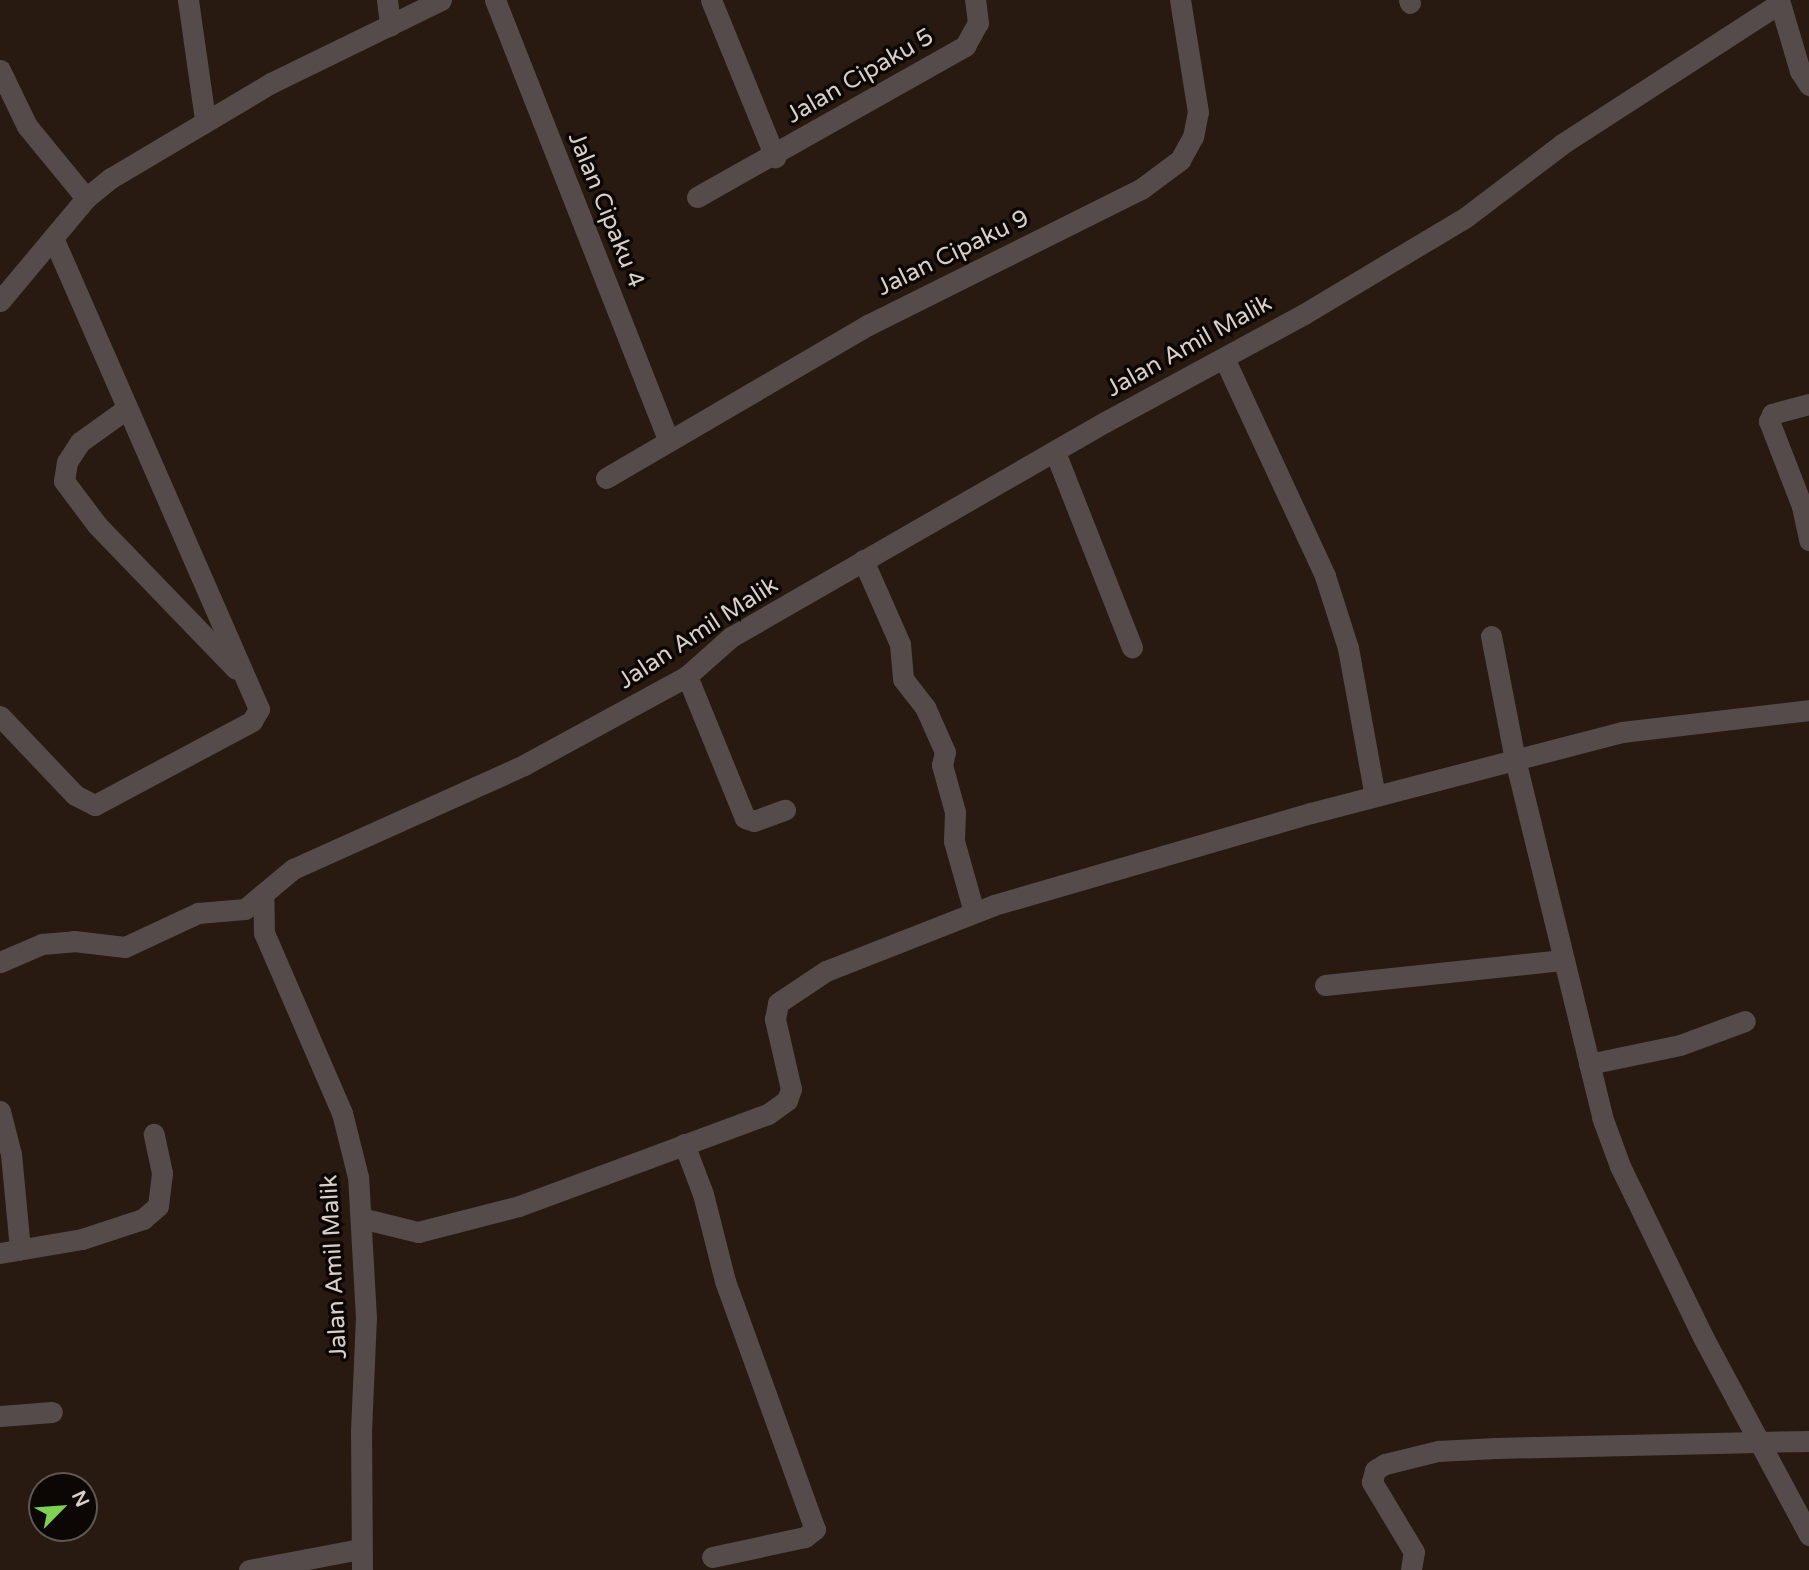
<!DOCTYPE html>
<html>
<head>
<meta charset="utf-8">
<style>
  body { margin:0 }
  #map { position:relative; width:1809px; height:1570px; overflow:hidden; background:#281a10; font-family:"Varela Round",sans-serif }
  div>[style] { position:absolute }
  .street>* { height:21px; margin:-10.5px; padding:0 10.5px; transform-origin:10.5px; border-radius:10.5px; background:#544b4a }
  span { translate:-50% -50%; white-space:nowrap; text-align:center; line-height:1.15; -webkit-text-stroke:7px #0c0704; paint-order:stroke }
  .street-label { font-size:24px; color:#d9cfc8 }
  .north { position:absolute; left:28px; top:1472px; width:70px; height:70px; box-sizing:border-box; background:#0c0704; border:2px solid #5e5752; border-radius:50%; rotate:65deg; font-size:19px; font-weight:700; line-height:28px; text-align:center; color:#d9cfc8 }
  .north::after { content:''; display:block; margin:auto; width:24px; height:32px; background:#7ed153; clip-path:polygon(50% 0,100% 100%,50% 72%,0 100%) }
</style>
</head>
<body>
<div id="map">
  <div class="street">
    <i style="left:188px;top:0;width:121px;rotate:81.9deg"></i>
    <i style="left:387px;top:0;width:26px;rotate:83deg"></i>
    <i style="left:495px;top:0;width:473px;rotate:68.5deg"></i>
    <i style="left:711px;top:0;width:170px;rotate:67.8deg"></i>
    <i style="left:1409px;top:0;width:3px;rotate:72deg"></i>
    <i style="left:1779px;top:0;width:74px;rotate:73.5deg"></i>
    <i style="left:1800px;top:71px;width:17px;rotate:57deg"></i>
    <i style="left:0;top:70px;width:62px;rotate:64.3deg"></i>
    <i style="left:27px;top:126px;width:93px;rotate:50.7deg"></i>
    <i style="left:697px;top:197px;width:308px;rotate:-29.4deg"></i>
    <i style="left:965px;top:46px;width:26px;rotate:-61deg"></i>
    <i style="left:978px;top:23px;width:23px;rotate:-97deg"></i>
    <i style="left:0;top:301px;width:134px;rotate:-50.1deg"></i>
    <i style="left:86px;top:198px;width:32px;rotate:-39deg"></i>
    <i style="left:111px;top:178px;width:186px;rotate:-30.7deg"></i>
    <i style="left:271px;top:83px;width:189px;rotate:-26deg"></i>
    <i style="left:1224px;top:358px;width:240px;rotate:65.1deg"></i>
    <i style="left:1325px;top:576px;width:76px;rotate:72.3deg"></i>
    <i style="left:1348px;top:648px;width:150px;rotate:79.7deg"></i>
    <i style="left:1809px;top:404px;width:38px;rotate:165deg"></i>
    <i style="left:1772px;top:414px;width:8px;rotate:113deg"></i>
    <i style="left:1769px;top:421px;width:91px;rotate:68.8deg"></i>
    <i style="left:1802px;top:506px;width:35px;rotate:78deg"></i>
    <i style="left:126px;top:409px;width:57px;rotate:144.3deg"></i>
    <i style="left:80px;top:442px;width:24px;rotate:123deg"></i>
    <i style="left:67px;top:462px;width:19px;rotate:99deg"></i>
    <i style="left:64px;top:481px;width:55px;rotate:53.1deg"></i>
    <i style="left:97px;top:525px;width:200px;rotate:46deg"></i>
    <i style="left:1055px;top:452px;width:210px;rotate:68.5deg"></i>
    <i style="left:606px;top:478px;width:303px;rotate:-30.3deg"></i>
    <i style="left:868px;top:325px;width:305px;rotate:-26.5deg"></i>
    <i style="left:1141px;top:189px;width:49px;rotate:-36.6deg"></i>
    <i style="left:1180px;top:160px;width:26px;rotate:-61deg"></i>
    <i style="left:1193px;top:137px;width:25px;rotate:-79deg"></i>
    <i style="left:1198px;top:112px;width:113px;rotate:-99.1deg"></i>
    <i style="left:863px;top:560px;width:92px;rotate:66.2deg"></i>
    <i style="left:900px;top:644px;width:35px;rotate:85deg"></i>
    <i style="left:903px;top:679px;width:36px;rotate:52deg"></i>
    <i style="left:925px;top:707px;width:49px;rotate:66deg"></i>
    <i style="left:945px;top:752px;width:13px;rotate:103deg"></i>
    <i style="left:942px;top:765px;width:49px;rotate:74.5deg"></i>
    <i style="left:955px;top:812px;width:29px;rotate:92deg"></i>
    <i style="left:954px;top:841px;width:74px;rotate:74.3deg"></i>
    <i style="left:1491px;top:636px;width:125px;rotate:79deg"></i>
    <i style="left:1515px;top:759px;width:368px;rotate:76.3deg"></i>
    <i style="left:1602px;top:1117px;width:52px;rotate:69.8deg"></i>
    <i style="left:1620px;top:1166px;width:190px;rotate:64.1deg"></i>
    <i style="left:1703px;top:1337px;width:225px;rotate:61.8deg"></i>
    <i style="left:687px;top:676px;width:153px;rotate:67.8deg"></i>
    <i style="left:745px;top:818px;width:9px;rotate:18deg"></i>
    <i style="left:754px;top:821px;width:33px;rotate:-20deg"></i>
    <i style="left:0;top:716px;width:109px;rotate:46.5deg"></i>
    <i style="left:75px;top:795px;width:22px;rotate:27deg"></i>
    <i style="left:95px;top:805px;width:178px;rotate:-28.1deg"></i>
    <i style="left:252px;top:721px;width:14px;rotate:-60deg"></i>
    <i style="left:259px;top:709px;width:512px;rotate:-113.61deg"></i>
    <i style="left:0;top:962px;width:46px;rotate:-23.2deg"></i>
    <i style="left:42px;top:944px;width:32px;rotate:-5deg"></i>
    <i style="left:74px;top:941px;width:51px;rotate:6.7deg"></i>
    <i style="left:125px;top:947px;width:81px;rotate:-25deg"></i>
    <i style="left:198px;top:913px;width:47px;rotate:-4.9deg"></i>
    <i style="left:245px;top:909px;width:23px;rotate:-40deg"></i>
    <i style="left:1325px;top:985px;width:240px;rotate:-6deg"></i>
    <i style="left:1589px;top:1064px;width:93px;rotate:-11.8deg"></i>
    <i style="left:1680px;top:1045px;width:69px;rotate:-20.3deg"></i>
    <i style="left:0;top:1111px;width:44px;rotate:75.7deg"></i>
    <i style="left:11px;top:1154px;width:96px;rotate:84.6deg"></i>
    <i style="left:684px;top:1144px;width:53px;rotate:69.2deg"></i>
    <i style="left:703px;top:1194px;width:90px;rotate:75.8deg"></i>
    <i style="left:725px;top:1281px;width:264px;rotate:70.1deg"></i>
    <i style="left:815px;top:1529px;width:13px;rotate:141deg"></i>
    <i style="left:805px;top:1537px;width:95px;rotate:167.9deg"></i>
    <i style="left:361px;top:1218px;width:59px;rotate:13.8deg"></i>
    <i style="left:418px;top:1232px;width:104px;rotate:-14.4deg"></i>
    <i style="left:519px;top:1206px;width:265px;rotate:-20.3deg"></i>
    <i style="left:768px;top:1114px;width:24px;rotate:-36deg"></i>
    <i style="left:787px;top:1100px;width:12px;rotate:-70deg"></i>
    <i style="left:791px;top:1089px;width:72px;rotate:-102.9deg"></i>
    <i style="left:775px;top:1019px;width:16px;rotate:-79deg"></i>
    <i style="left:778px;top:1003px;width:58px;rotate:-33.7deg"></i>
    <i style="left:826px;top:971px;width:180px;rotate:-21.4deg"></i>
    <i style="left:994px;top:905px;width:330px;rotate:-16.2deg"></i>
    <i style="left:1311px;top:813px;width:321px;rotate:-14.6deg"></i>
    <i style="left:1622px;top:732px;width:188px;rotate:-6.7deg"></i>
    <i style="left:0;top:1253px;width:83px;rotate:-9.7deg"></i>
    <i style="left:82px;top:1239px;width:64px;rotate:-18.2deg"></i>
    <i style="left:143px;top:1219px;width:20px;rotate:-41deg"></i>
    <i style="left:158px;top:1206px;width:33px;rotate:-83deg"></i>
    <i style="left:162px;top:1173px;width:40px;rotate:-102deg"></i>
    <i style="left:0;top:1416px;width:52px;rotate:-4.4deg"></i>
    <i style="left:249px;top:1570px;width:113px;rotate:-10.7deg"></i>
    <i style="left:362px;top:1570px;width:139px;rotate:-90.4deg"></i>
    <i style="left:361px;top:1431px;width:113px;rotate:-87.5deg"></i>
    <i style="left:366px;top:1318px;width:141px;rotate:-93.2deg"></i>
    <i style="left:358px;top:1177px;width:66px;rotate:-104deg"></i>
    <i style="left:342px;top:1113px;width:196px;rotate:-113.4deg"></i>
    <i style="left:264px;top:933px;width:39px;rotate:-91deg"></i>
    <i style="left:263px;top:894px;width:39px;rotate:-40deg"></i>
    <i style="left:293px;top:869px;width:253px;rotate:-24.2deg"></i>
    <i style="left:524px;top:765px;width:186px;rotate:-28.6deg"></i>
    <i style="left:687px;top:676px;width:59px;rotate:-41.6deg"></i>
    <i style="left:731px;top:637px;width:431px;rotate:-29.9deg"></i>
    <i style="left:1105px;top:422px;width:226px;rotate:-28.5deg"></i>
    <i style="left:1304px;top:314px;width:189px;rotate:-30.9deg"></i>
    <i style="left:1466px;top:217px;width:121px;rotate:-37.2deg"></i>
    <i style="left:1562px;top:144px;width:257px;rotate:-32.9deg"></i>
    <i style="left:1411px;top:1570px;width:18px;rotate:-81deg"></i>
    <i style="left:1414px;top:1552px;width:82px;rotate:-121deg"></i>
    <i style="left:1372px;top:1482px;width:12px;rotate:-76deg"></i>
    <i style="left:1375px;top:1470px;width:12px;rotate:-31deg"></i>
    <i style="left:1385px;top:1464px;width:55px;rotate:-13.8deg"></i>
    <i style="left:1438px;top:1451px;width:58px;rotate:-3deg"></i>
    <i style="left:1496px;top:1448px;width:313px;rotate:-1.3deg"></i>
  </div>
  <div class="street-label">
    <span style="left:860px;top:76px;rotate:-30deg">Jalan Cipaku 5</span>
    <span style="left:606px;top:210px;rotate:68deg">Jalan Cipaku 4</span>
    <span style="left:953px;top:253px;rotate:-26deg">Jalan Cipaku 9</span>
    <span style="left:1189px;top:346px;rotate:-29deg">Jalan Amil Malik</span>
    <span style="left:698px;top:633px;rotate:-33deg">Jalan Amil Malik</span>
    <span style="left:334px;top:1267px;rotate:-93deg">Jalan Amil Malik</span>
  </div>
  <div class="north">N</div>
</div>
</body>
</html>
